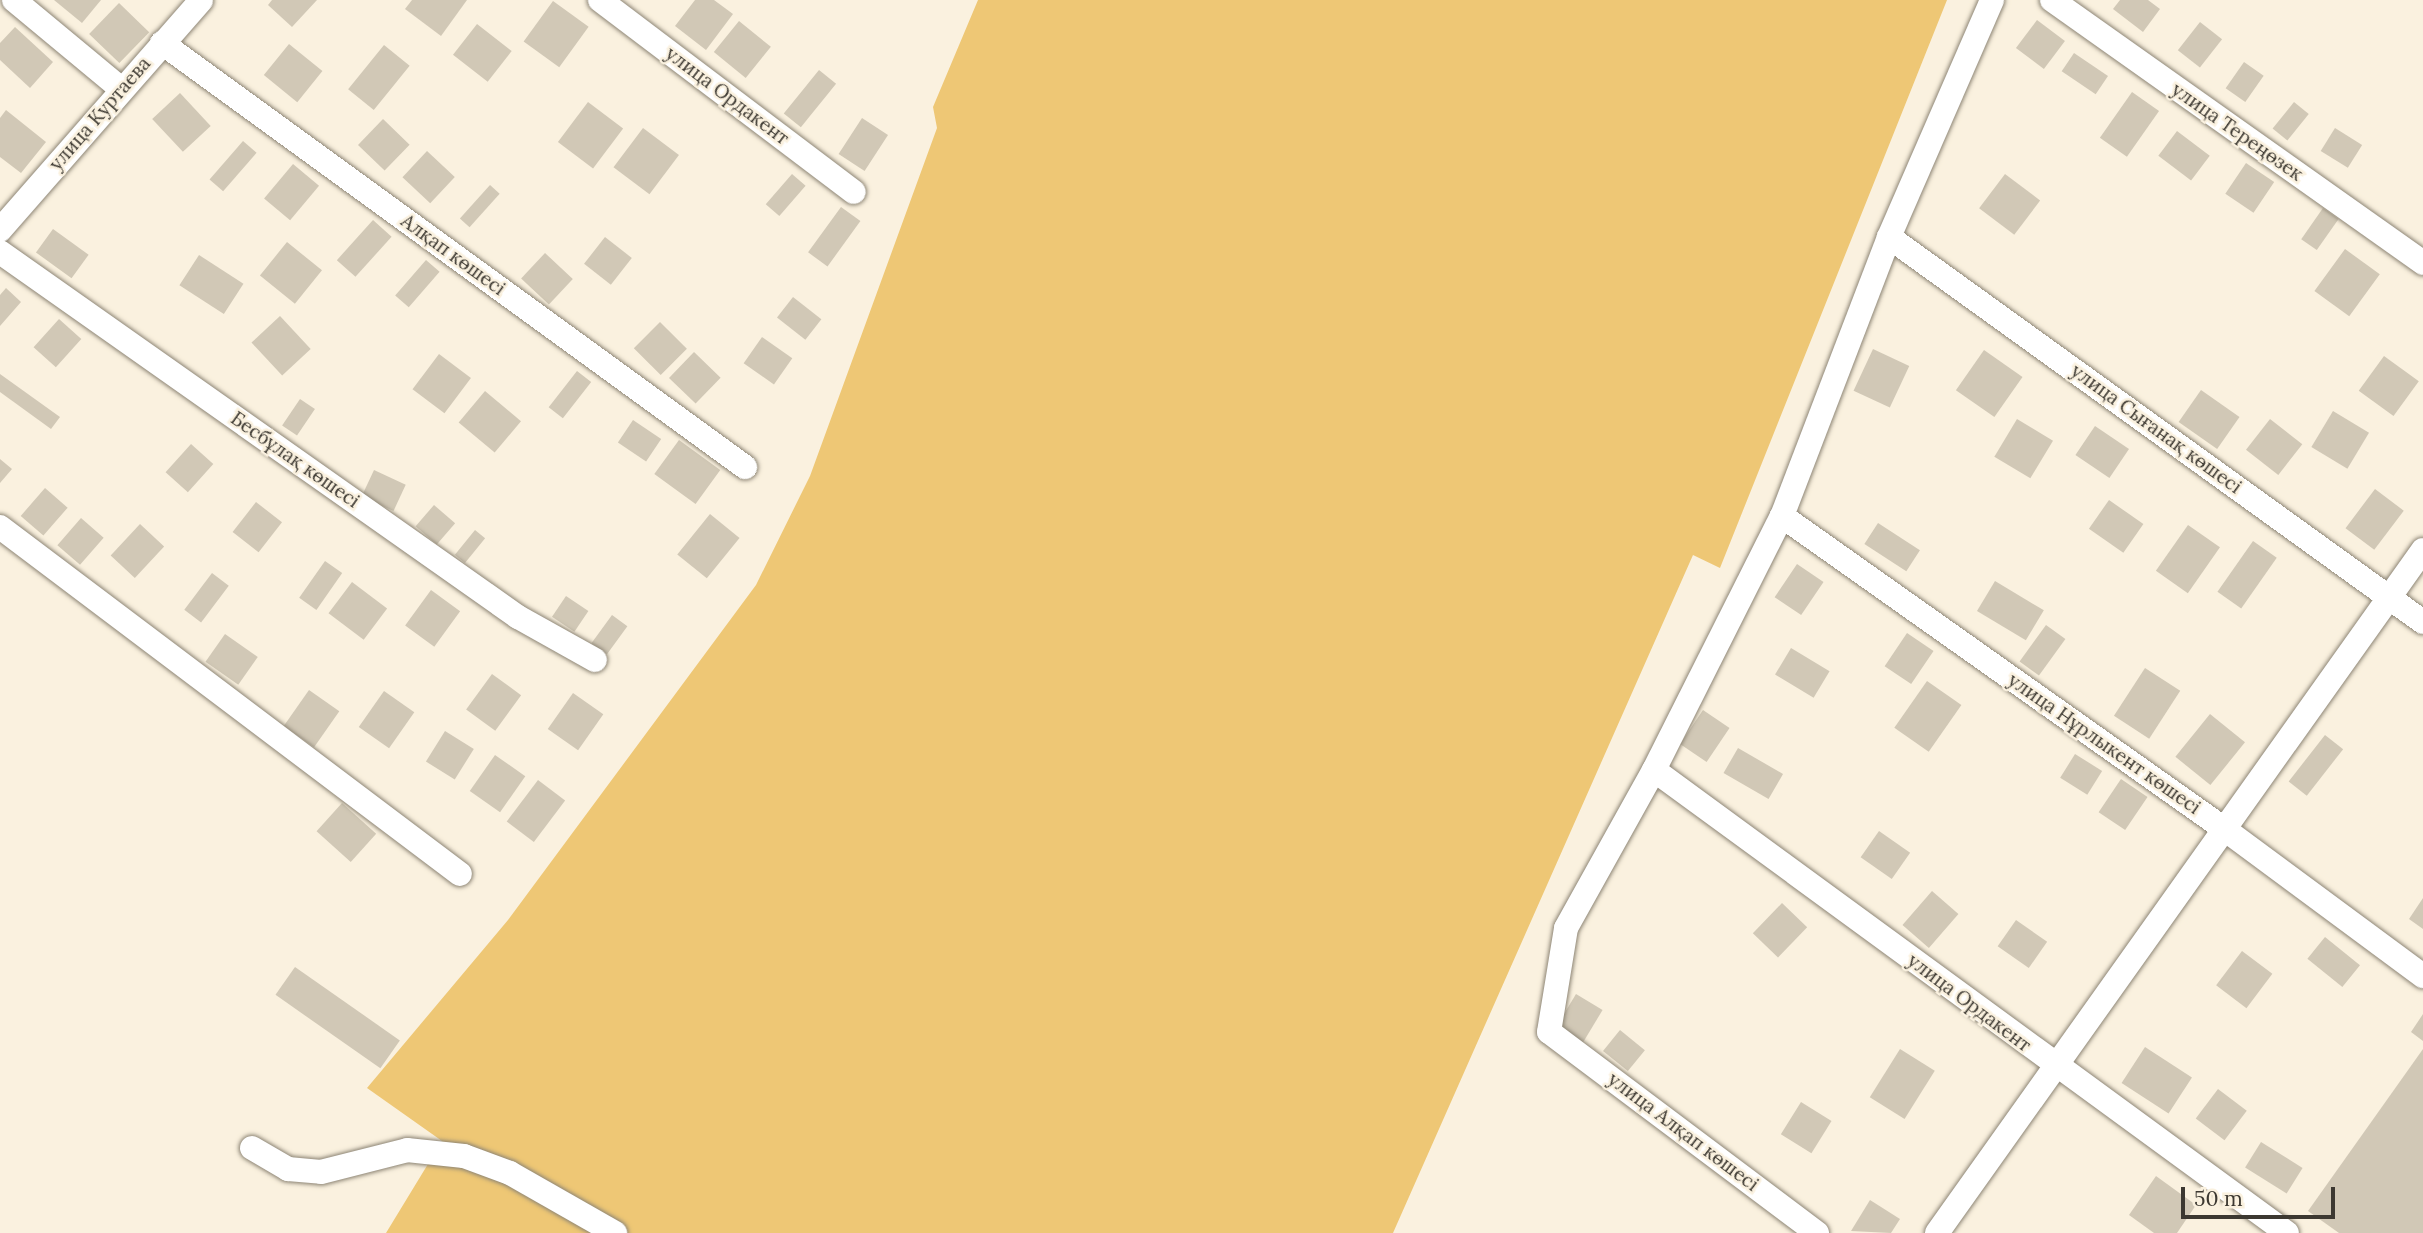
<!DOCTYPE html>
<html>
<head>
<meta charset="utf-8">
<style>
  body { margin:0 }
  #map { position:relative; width:2423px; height:1233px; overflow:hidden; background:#faf1df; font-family:Lora,serif }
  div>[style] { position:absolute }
  .green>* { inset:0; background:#eec775 }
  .building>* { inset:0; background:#d1c8b6; transform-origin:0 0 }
  .roads { filter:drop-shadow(0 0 2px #8d8575) drop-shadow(0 0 2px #8d8575) }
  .minor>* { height:24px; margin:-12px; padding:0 12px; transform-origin:12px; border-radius:12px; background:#fff }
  span { translate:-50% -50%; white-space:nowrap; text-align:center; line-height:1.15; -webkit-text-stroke:5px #faf1df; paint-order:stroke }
  .street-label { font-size:19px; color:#3c3831 }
  .scale { position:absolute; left:2181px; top:1187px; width:154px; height:32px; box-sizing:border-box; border:4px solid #3c3831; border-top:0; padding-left:9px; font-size:21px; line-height:24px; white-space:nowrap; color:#3c3831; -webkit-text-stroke:5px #faf1df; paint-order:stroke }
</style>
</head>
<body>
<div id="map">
  <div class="green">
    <i style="clip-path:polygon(978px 0,1947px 0,1720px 568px,1693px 555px,1393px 1233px,386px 1233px,442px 1141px,367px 1088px,508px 920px,756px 585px,810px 476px,937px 128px,933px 107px)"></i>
  </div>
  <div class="building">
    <i style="clip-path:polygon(54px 0,101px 0,82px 23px)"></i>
    <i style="clip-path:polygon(272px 0,317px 0,292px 27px,268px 5px)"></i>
    <i style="clip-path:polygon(412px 0,467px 0,441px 36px,405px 9px)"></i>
    <i style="clip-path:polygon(695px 0,714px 0,733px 14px,706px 50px,675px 26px)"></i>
    <i style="clip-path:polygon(2120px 0,2148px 0,2160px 9px,2143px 32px,2113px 9px)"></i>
    <i style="left:553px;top:1px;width:44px;height:50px;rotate:36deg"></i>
    <i style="left:119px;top:3px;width:42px;height:43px;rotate:44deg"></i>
    <i style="left:2037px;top:20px;width:35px;height:35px;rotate:37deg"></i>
    <i style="left:739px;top:21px;width:41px;height:40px;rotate:39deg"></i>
    <i style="left:2200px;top:22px;width:28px;height:36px;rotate:38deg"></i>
    <i style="left:477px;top:24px;width:44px;height:39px;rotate:38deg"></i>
    <i style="clip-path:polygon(15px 27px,53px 62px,30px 88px,0 60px,0 43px)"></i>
    <i style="left:289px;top:44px;width:43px;height:40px;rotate:39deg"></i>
    <i style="left:384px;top:45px;width:33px;height:57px;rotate:39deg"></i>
    <i style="left:2074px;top:53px;width:41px;height:22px;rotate:34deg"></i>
    <i style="left:2244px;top:62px;width:24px;height:32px;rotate:35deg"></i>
    <i style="left:819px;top:70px;width:22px;height:56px;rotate:39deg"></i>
    <i style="left:2132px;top:92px;width:33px;height:56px;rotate:35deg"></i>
    <i style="left:180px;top:93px;width:45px;height:38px;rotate:47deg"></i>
    <i style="left:588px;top:102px;width:44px;height:50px;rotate:37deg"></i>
    <i style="left:2294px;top:102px;width:19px;height:34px;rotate:39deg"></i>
    <i style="clip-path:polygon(6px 110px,46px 142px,21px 173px,0 157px,0 118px)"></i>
    <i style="left:862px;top:118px;width:31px;height:43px;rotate:33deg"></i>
    <i style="left:383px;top:119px;width:37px;height:36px;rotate:44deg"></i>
    <i style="left:643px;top:128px;width:45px;height:49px;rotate:37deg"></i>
    <i style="left:2335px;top:128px;width:32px;height:27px;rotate:32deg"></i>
    <i style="left:2177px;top:131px;width:41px;height:31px;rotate:37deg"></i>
    <i style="left:243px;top:141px;width:18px;height:51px;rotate:41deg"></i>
    <i style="left:427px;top:151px;width:38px;height:36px;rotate:43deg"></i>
    <i style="left:2246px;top:163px;width:34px;height:37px;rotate:34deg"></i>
    <i style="left:293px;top:164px;width:34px;height:45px;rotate:40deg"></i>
    <i style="left:792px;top:174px;width:18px;height:40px;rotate:41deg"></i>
    <i style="left:2005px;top:174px;width:44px;height:43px;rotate:37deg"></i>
    <i style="left:490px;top:185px;width:13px;height:45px;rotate:42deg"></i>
    <i style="left:841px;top:207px;width:24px;height:56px;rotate:36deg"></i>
    <i style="left:2323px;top:208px;width:19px;height:38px;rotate:35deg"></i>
    <i style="left:373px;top:220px;width:25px;height:54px;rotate:42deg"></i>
    <i style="left:53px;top:229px;width:44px;height:29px;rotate:36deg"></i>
    <i style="left:605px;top:237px;width:34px;height:34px;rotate:38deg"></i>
    <i style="left:287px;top:242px;width:45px;height:43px;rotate:39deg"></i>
    <i style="left:2345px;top:249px;width:43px;height:52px;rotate:36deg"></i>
    <i style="left:545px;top:253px;width:38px;height:35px;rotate:43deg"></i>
    <i style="left:199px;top:255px;width:53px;height:36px;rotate:33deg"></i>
    <i style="left:426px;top:260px;width:18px;height:47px;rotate:41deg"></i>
    <i style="clip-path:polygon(6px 288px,21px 302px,0 326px,0 295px)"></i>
    <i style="left:793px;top:297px;width:36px;height:26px;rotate:38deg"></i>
    <i style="left:280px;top:316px;width:45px;height:39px;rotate:47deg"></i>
    <i style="left:59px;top:319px;width:30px;height:38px;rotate:42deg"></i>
    <i style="left:660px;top:322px;width:38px;height:37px;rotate:45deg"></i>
    <i style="left:762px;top:337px;width:37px;height:32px;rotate:35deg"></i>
    <i style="left:1873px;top:349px;width:40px;height:46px;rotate:25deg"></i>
    <i style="left:1984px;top:350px;width:47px;height:49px;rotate:35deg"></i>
    <i style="left:694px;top:352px;width:37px;height:36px;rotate:44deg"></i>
    <i style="left:439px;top:354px;width:40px;height:44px;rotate:37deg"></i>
    <i style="left:2384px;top:356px;width:43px;height:43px;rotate:36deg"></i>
    <i style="left:577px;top:371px;width:18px;height:46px;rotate:38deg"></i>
    <i style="clip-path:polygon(0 374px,60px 417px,51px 429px,0 392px)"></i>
    <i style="left:2201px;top:390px;width:47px;height:39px;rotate:35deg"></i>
    <i style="left:485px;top:391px;width:47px;height:41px;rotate:40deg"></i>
    <i style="left:300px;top:399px;width:18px;height:32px;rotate:34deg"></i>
    <i style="left:2333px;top:411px;width:42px;height:42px;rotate:31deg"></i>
    <i style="left:2017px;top:419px;width:42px;height:44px;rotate:31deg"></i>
    <i style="left:2270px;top:419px;width:41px;height:39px;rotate:38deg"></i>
    <i style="left:633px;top:420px;width:34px;height:27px;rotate:34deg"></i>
    <i style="left:2095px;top:426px;width:41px;height:35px;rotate:34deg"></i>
    <i style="left:679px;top:440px;width:51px;height:42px;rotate:36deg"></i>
    <i style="left:191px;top:444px;width:30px;height:38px;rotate:42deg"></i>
    <i style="clip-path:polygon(0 459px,12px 469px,0 483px)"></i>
    <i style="left:374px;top:470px;width:35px;height:29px;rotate:25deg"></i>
    <i style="left:45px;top:488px;width:30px;height:37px;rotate:41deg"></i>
    <i style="left:2375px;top:489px;width:36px;height:49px;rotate:37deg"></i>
    <i style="left:2109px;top:500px;width:42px;height:35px;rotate:35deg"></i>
    <i style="left:256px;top:502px;width:33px;height:38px;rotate:38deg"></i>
    <i style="left:434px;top:505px;width:28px;height:28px;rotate:41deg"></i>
    <i style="left:710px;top:514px;width:38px;height:52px;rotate:39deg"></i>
    <i style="left:81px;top:518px;width:30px;height:36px;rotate:41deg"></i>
    <i style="left:1878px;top:523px;width:50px;height:25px;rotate:33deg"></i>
    <i style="left:140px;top:524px;width:33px;height:43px;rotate:43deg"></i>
    <i style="left:2188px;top:525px;width:39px;height:56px;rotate:35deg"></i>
    <i style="left:475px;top:530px;width:13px;height:32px;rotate:39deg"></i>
    <i style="left:2253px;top:541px;width:29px;height:62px;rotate:35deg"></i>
    <i style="left:325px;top:561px;width:21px;height:45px;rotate:35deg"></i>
    <i style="left:1797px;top:564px;width:32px;height:40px;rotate:34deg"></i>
    <i style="left:212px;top:573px;width:21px;height:46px;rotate:37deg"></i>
    <i style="left:1995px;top:581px;width:57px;height:35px;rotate:31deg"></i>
    <i style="left:352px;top:582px;width:44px;height:39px;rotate:37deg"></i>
    <i style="left:431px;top:590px;width:36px;height:44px;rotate:36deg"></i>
    <i style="left:566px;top:596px;width:27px;height:25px;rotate:34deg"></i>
    <i style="left:612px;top:615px;width:19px;height:35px;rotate:36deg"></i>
    <i style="left:2046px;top:625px;width:24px;height:45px;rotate:36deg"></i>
    <i style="left:1907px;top:633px;width:32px;height:40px;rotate:34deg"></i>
    <i style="left:225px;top:634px;width:40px;height:34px;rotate:35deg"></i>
    <i style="left:1791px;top:648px;width:45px;height:31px;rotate:31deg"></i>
    <i style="left:2145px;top:668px;width:42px;height:57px;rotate:33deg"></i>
    <i style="left:492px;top:674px;width:36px;height:44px;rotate:36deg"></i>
    <i style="left:1927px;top:681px;width:42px;height:57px;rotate:35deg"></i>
    <i style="left:309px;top:690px;width:37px;height:44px;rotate:35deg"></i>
    <i style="left:384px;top:691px;width:37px;height:44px;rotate:35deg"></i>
    <i style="left:573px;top:693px;width:37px;height:44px;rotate:35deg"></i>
    <i style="left:1703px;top:710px;width:32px;height:41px;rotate:34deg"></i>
    <i style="left:2210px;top:714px;width:45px;height:55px;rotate:39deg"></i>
    <i style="left:445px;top:731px;width:34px;height:36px;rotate:32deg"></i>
    <i style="left:2325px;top:735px;width:23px;height:59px;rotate:38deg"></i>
    <i style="left:1738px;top:748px;width:52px;height:29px;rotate:30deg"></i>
    <i style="left:2075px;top:754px;width:32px;height:28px;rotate:32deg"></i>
    <i style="left:495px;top:755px;width:37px;height:44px;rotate:35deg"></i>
    <i style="left:2121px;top:779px;width:32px;height:40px;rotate:34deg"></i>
    <i style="left:538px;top:780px;width:34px;height:52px;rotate:37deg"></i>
    <i style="left:342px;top:803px;width:46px;height:38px;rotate:42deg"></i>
    <i style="left:1879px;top:831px;width:38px;height:32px;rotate:35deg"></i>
    <i style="left:1932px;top:891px;width:35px;height:45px;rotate:41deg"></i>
    <i style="clip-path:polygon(2423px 898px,2423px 929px,2409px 919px)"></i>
    <i style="left:1782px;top:903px;width:35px;height:42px;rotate:44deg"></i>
    <i style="left:2016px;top:920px;width:38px;height:32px;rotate:35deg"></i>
    <i style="left:2325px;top:937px;width:45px;height:28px;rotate:39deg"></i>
    <i style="left:2242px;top:951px;width:38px;height:43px;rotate:37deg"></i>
    <i style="left:295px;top:967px;width:128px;height:34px;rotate:35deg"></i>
    <i style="left:1576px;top:994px;width:31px;height:38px;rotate:31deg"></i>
    <i style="clip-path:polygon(2423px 1014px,2423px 1041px,2411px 1032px)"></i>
    <i style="left:1620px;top:1030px;width:32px;height:27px;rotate:39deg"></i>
    <i style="left:2145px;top:1047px;width:56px;height:43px;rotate:33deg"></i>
    <i style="left:1900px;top:1049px;width:41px;height:57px;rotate:32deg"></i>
    <i style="clip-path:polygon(2423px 1049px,2423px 1233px,2339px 1233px,2308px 1211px)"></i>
    <i style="left:2218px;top:1089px;width:36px;height:37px;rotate:37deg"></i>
    <i style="left:1801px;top:1102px;width:36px;height:38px;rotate:32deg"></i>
    <i style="left:2261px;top:1142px;width:49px;height:30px;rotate:32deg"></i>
    <i style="clip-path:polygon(2156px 1176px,2196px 1205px,2177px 1233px,2154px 1233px,2129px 1215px)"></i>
    <i style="clip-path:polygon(1870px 1200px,1900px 1219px,1891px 1233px,1851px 1231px)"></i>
  </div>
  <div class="roads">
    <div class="minor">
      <i style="left:14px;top:0;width:138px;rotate:39.7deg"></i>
      <i style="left:600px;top:0;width:318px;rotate:37.1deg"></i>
      <i style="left:2052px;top:0;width:455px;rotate:35.3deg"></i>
      <i style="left:162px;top:43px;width:721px;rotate:36.03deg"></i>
      <i style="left:0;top:230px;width:305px;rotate:-48.8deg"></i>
      <i style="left:1889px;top:237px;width:658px;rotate:35.79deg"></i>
      <i style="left:0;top:252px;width:634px;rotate:35.17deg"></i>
      <i style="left:518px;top:617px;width:88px;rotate:29.2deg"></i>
      <i style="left:1782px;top:516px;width:540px;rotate:35.28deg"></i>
      <i style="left:2223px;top:828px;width:249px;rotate:36.5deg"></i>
      <i style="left:0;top:527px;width:576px;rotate:37.03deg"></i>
      <i style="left:1654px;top:770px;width:784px;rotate:36.18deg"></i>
      <i style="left:252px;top:1148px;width:42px;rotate:30.3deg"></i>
      <i style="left:288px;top:1169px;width:33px;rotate:5deg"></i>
      <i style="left:321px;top:1172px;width:89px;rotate:-14.3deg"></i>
      <i style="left:407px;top:1150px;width:57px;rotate:6deg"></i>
      <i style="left:464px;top:1156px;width:49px;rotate:20.3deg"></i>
      <i style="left:510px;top:1173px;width:121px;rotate:29.7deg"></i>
      <i style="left:1817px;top:1233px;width:335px;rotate:-143.1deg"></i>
      <i style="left:1549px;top:1032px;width:105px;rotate:-80.7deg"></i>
      <i style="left:1566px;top:928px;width:181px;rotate:-60.9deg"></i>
      <i style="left:1654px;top:770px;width:284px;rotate:-63.3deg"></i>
      <i style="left:1782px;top:516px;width:299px;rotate:-69deg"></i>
      <i style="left:1889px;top:237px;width:258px;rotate:-66.5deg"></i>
      <i style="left:1937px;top:1233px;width:838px;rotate:-54.57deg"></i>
    </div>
  </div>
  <div class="street-label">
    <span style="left:727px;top:96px;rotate:37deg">улица Ордакент</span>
    <span style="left:100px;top:114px;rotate:-49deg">улица Куртаева</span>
    <span style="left:2237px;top:132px;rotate:35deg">улица Тереңөзек</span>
    <span style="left:453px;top:255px;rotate:36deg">Алқап көшесі</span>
    <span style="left:2156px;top:429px;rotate:36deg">улица Сығанақ көшесі</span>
    <span style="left:295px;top:460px;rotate:35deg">Бесбұлақ көшесі</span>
    <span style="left:2104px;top:744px;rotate:35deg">улица Нұрлыкент көшесі</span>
    <span style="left:1969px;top:1003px;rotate:37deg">улица Ордакент</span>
    <span style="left:1683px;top:1132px;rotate:37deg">улица Алқап көшесі</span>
  </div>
  <div class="scale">50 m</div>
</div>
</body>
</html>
